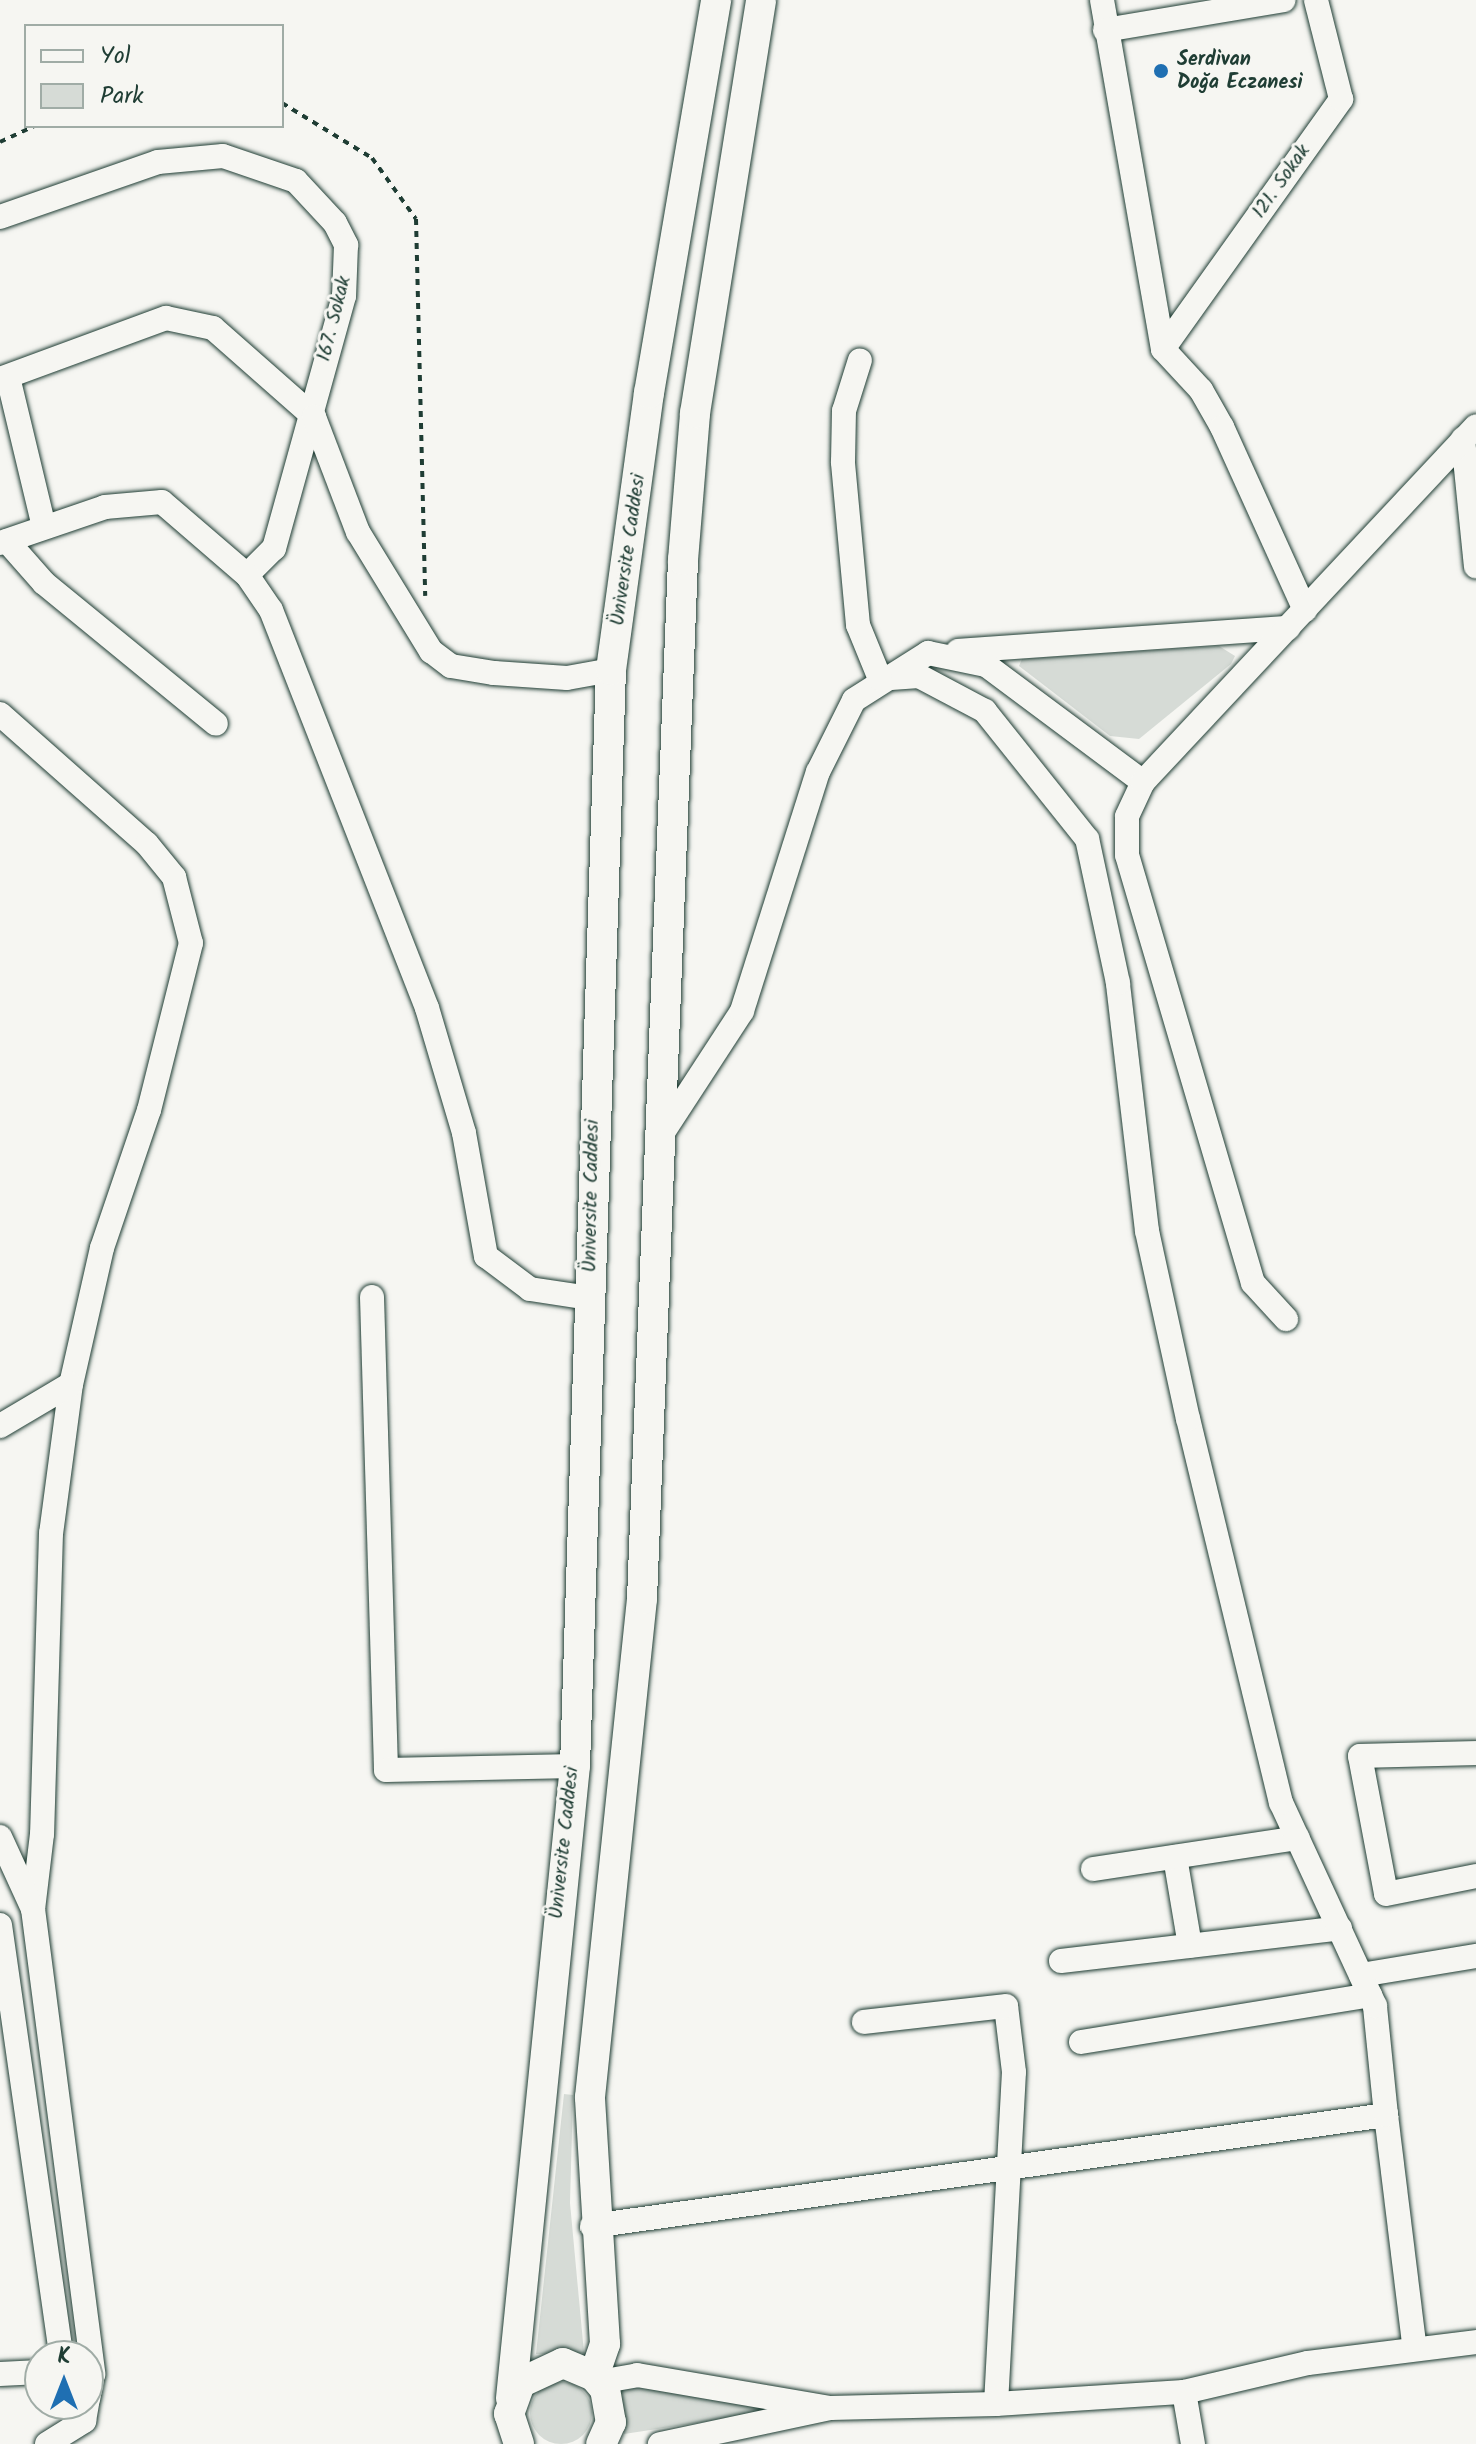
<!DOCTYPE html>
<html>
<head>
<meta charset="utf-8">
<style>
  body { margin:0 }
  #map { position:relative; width:1476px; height:2444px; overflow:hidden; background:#f6f6f2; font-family:Kalam,sans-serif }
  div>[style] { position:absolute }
  .green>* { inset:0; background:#d6dbd6 }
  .round { border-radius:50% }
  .path>* { height:4px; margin-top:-2px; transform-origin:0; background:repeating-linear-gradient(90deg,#1f3d34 0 6px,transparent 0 12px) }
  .roads { filter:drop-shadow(0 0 2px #1f3d34) drop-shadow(0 0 2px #1f3d34) }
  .minor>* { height:24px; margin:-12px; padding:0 12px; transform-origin:12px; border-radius:12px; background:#f6f6f2 }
  .major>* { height:30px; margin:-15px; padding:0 15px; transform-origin:15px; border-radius:15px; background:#f6f6f2 }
  .dots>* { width:22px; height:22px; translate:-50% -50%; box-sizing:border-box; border:4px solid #f6f6f2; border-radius:50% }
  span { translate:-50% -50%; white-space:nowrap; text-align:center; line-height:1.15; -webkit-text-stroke:6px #f6f6f2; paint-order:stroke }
  .poi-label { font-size:20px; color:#1f3d34; font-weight:700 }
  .left { translate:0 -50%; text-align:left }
  .street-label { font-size:20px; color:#1f3d34 }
  .legend { position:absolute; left:24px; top:24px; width:260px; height:104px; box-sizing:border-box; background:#f6f6f2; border:2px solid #a0aca6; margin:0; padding:10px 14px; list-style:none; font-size:24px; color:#1f3d34 }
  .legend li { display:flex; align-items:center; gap:16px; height:40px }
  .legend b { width:40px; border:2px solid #a0aca6 }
  .north { position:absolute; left:24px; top:2340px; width:80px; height:80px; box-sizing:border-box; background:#f6f6f2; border:2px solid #a0aca6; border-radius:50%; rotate:0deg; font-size:22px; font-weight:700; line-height:32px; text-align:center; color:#1f3d34 }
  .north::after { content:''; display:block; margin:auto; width:28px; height:36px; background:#1f6fb2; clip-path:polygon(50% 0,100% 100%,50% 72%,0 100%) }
</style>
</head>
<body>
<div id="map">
  <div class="green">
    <i style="clip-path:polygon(1219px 646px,1235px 656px,1231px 664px,1139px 739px,1110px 736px,1019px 666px,1022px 659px)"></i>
    <i style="clip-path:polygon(564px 2094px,573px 2095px,570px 2203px,584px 2353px,536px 2354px)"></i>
    <i class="round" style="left:530px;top:2382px;width:62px;height:62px"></i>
    <i style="clip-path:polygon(621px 2386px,763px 2399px,802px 2407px,624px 2434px)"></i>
  </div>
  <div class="path">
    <i style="left:282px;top:103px;width:105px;rotate:31.4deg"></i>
    <i style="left:372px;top:158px;width:75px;rotate:54.2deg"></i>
    <i style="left:416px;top:219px;width:377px;rotate:88.6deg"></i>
    <i style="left:0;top:142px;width:38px;rotate:-25deg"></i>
  </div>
  <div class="roads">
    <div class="minor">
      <i style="left:1102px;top:0;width:354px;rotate:80.1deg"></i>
      <i style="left:1163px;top:349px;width:56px;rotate:47.2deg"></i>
      <i style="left:1201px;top:390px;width:43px;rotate:60.4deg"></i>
      <i style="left:1222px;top:427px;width:201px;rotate:65.6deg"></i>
      <i style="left:1105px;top:30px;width:181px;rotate:-9.5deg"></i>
      <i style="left:0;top:217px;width:167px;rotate:-19.2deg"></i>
      <i style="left:158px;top:162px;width:65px;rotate:-5.3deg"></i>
      <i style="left:223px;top:156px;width:77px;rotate:18.9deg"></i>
      <i style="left:296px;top:181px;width:57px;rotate:47.1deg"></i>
      <i style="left:335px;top:223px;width:25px;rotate:63deg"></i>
      <i style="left:346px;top:245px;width:51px;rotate:92.2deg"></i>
      <i style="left:344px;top:296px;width:262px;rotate:105.5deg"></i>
      <i style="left:274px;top:548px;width:38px;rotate:135deg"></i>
      <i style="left:1163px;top:349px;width:307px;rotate:-54.5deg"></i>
      <i style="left:1341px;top:99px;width:102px;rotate:-104.2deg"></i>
      <i style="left:8px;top:377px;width:154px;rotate:76.5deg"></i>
      <i style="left:0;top:379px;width:177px;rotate:-20.2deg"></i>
      <i style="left:166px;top:318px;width:48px;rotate:12deg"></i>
      <i style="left:213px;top:328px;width:135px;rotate:41.4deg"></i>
      <i style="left:314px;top:417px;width:123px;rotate:69.1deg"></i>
      <i style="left:358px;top:532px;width:140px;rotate:58.5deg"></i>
      <i style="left:431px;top:651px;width:25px;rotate:37deg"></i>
      <i style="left:451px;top:666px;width:44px;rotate:9.2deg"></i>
      <i style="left:494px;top:673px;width:73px;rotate:3.9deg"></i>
      <i style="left:567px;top:678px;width:45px;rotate:-10.3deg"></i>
      <i style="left:1463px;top:439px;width:128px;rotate:84.2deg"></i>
      <i style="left:7px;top:541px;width:56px;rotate:48.6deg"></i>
      <i style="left:44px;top:583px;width:222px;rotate:39.3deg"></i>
      <i style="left:0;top:543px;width:111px;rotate:-18.9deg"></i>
      <i style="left:105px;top:507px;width:57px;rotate:-5deg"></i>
      <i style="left:162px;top:502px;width:112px;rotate:40.7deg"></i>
      <i style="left:247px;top:575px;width:42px;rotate:55.6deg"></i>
      <i style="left:271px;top:610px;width:427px;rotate:68.6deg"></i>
      <i style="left:427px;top:1008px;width:130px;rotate:73.5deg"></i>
      <i style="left:464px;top:1133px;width:125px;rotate:79.9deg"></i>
      <i style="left:486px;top:1256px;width:55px;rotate:36.9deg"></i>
      <i style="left:530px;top:1289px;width:61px;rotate:8.5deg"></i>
      <i style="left:958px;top:651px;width:331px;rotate:-4deg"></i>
      <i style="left:0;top:714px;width:196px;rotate:41.5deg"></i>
      <i style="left:147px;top:844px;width:43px;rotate:50.7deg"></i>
      <i style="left:174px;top:877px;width:68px;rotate:75.6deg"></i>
      <i style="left:191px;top:943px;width:172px;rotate:104.1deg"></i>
      <i style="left:149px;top:1110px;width:146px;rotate:108.8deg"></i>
      <i style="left:102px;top:1248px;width:139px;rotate:102.8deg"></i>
      <i style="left:71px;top:1384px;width:150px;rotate:97.6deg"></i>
      <i style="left:51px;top:1533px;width:301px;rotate:91.7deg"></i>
      <i style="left:42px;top:1834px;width:76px;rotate:96.8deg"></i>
      <i style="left:1143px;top:782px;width:38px;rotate:115deg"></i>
      <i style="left:1127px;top:817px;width:38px;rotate:90deg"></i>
      <i style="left:1127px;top:855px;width:446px;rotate:73.6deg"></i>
      <i style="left:1253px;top:1283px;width:49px;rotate:47.5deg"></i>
      <i style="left:660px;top:1137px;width:150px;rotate:-56.9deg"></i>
      <i style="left:742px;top:1011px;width:251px;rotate:-72.4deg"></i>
      <i style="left:818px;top:772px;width:80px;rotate:-63.4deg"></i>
      <i style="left:854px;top:700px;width:88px;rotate:-32.4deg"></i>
      <i style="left:928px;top:653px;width:59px;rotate:11.7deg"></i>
      <i style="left:986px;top:665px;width:196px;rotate:36.7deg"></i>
      <i style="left:1143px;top:782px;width:487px;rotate:-46.9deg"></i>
      <i style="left:372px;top:1297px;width:473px;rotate:88.3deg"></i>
      <i style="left:386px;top:1770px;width:189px;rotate:-1.2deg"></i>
      <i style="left:0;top:1426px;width:82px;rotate:-30.6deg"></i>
      <i style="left:1476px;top:1753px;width:116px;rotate:178.5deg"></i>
      <i style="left:1360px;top:1756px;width:140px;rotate:79.3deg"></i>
      <i style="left:1386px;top:1894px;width:92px;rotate:-11.3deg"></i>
      <i style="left:0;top:1837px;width:79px;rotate:65.4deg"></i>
      <i style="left:33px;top:1909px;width:469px;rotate:82.6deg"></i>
      <i style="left:93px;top:2374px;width:26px;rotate:101deg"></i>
      <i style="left:1175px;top:1857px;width:90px;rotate:80.4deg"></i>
      <i style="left:1093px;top:1869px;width:207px;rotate:-8.6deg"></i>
      <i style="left:0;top:1925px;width:435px;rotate:81.9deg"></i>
      <i style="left:1061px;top:1961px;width:281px;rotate:-6.7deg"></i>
      <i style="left:1361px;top:1975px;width:117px;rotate:-9.4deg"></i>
      <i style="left:1081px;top:2042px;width:293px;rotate:-9.2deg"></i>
      <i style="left:1386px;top:2115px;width:231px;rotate:83deg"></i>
      <i style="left:592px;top:2226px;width:802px;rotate:-7.96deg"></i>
      <i style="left:1386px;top:2115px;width:110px;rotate:-95.8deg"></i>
      <i style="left:1375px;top:2006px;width:224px;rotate:-114.8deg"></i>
      <i style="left:1281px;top:1803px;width:395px;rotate:-103.6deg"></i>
      <i style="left:1188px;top:1419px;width:192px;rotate:-102.3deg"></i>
      <i style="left:1147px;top:1231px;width:250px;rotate:-96.7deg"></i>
      <i style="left:1118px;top:983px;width:147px;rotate:-102.1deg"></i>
      <i style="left:1087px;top:839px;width:164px;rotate:-128.6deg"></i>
      <i style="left:985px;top:711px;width:75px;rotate:-152.1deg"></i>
      <i style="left:919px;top:676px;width:39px;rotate:176deg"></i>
      <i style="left:880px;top:679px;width:58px;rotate:-112.2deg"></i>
      <i style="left:858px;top:625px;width:164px;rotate:-95.3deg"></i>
      <i style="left:843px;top:462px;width:51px;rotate:-88.9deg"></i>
      <i style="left:844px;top:411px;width:53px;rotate:-72.6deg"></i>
      <i style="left:0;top:2374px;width:40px;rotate:-2.9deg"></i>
      <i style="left:599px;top:2382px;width:39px;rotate:-10deg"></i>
      <i style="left:637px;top:2375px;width:196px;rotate:9.7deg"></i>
      <i style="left:830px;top:2408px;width:174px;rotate:168deg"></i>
      <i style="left:1184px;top:2392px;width:127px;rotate:-13.2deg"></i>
      <i style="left:1308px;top:2363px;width:169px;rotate:-7.1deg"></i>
      <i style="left:996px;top:2404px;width:188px;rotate:-3.7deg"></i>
      <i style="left:1184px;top:2392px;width:53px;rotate:80.2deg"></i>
      <i style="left:830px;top:2408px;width:166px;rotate:-1.4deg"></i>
      <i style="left:996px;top:2404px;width:332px;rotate:-86.9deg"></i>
      <i style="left:1014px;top:2072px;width:66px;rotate:-96.9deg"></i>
      <i style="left:1006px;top:2006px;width:143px;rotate:173.6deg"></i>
      <i style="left:47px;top:2444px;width:44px;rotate:-31.9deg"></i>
      <i style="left:84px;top:2421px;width:17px;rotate:-80deg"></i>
    </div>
    <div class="major">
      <i style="left:594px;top:2376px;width:34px;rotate:-71deg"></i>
      <i style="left:605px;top:2344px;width:247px;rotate:-93.5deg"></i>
      <i style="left:590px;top:2097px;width:501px;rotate:-84.04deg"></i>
      <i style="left:642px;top:1599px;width:1040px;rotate:-87.74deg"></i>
      <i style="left:683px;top:560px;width:147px;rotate:-85.3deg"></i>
      <i style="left:695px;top:413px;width:418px;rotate:-80.9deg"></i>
      <i style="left:511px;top:2398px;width:635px;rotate:-84.22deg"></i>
      <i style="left:575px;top:1766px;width:1097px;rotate:-88.12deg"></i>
      <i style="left:611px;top:670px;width:280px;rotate:-82.2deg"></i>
      <i style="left:649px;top:393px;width:399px;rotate:-80.3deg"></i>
      <i style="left:519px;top:2444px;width:32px;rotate:-108deg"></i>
      <i style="left:509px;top:2414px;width:33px;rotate:-70deg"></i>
      <i style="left:520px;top:2383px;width:47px;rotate:-24.9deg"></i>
      <i style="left:563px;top:2363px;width:34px;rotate:23deg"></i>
      <i style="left:594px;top:2376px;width:17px;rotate:50deg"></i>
      <i style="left:605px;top:2389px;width:34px;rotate:80deg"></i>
      <i style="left:611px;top:2422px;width:24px;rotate:114deg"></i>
    </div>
  </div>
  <div class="dots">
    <i style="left:1161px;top:71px;background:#1f6fb2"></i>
  </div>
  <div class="poi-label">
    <span class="left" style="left:1177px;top:72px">Serdivan<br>Doğa Eczanesi</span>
  </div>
  <div class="street-label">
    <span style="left:1282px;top:182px;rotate:-55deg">121. Sokak</span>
    <span style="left:335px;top:319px;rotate:-76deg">167. Sokak</span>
    <span style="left:629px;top:550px;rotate:-82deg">Üniversite Caddesi</span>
    <span style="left:592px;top:1196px;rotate:-89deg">Üniversite Caddesi</span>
    <span style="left:565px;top:1843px;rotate:-84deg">Üniversite Caddesi</span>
  </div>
  <ul class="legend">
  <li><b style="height:10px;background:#f6f6f2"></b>Yol</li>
  <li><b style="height:22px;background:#d6dbd6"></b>Park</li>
  </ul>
  <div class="north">K</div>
</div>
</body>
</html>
